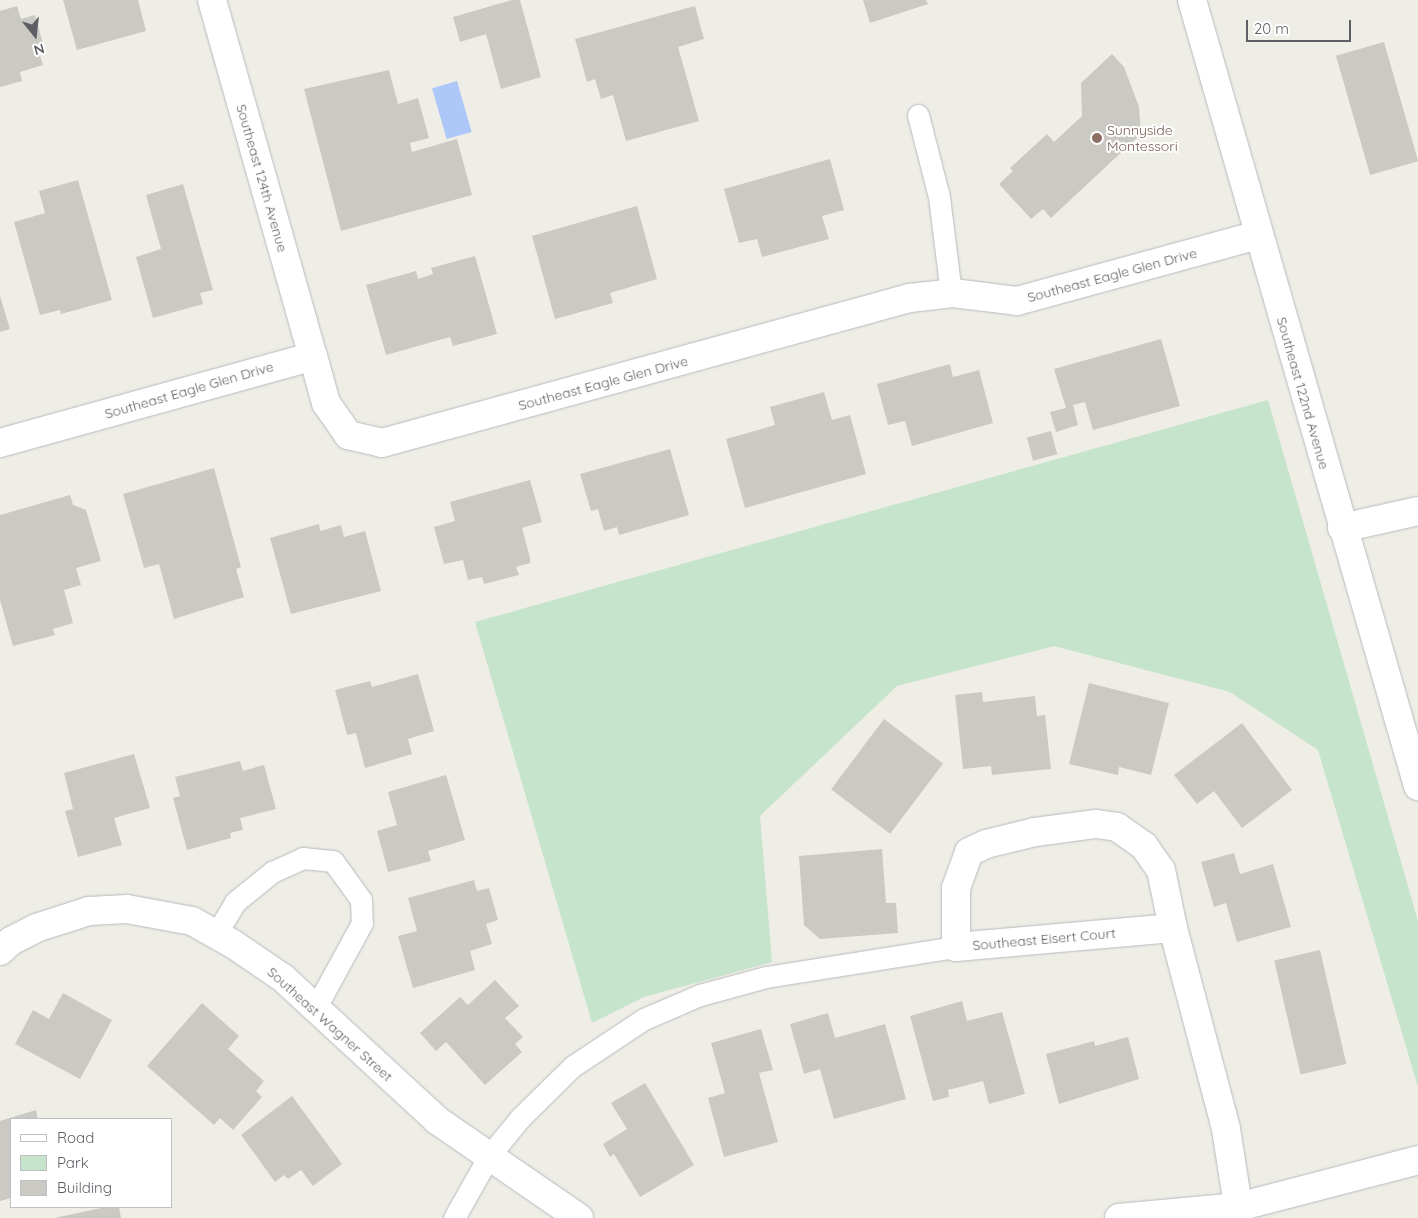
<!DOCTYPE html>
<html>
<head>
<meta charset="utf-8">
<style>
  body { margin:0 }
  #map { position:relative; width:1418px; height:1218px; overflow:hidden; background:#efeee6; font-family:Quicksand,sans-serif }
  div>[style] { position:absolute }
  .green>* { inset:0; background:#c5e4cb }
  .water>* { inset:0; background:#adc8f8; transform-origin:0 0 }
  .building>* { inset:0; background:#cac9c3; transform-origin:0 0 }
  .roads { filter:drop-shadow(0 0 1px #b8b9bf) drop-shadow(0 0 1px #b8b9bf) }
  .lane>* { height:21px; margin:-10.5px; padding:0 10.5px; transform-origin:10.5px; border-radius:10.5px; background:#fff }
  .street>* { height:28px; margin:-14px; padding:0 14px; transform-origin:14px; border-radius:14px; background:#fff }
  .secondary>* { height:28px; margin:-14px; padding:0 14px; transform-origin:14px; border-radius:14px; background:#fff }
  .dots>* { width:14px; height:14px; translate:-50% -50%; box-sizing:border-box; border:2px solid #fff; border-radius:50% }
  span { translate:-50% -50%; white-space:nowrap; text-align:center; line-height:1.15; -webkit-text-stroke:4px #fff; paint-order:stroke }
  .education-label { font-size:14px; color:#785e54 }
  .left { translate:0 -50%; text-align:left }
  .street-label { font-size:14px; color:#5e5f65 }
  .legend { position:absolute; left:10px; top:1118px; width:162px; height:90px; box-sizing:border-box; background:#fff; border:1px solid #bfbfc1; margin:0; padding:6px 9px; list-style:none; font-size:15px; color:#5e5f65 }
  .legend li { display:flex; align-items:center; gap:10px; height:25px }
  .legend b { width:25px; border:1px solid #bfbfc1 }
  .north { position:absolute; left:10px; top:10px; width:50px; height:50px; -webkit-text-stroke:4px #fff; paint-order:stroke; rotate:164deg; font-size:14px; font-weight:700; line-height:20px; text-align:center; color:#5e5f65 }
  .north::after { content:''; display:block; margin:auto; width:18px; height:22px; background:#5e5f65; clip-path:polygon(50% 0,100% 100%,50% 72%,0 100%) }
  .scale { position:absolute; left:1246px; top:20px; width:105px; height:22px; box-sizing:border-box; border:2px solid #5e5f65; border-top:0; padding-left:6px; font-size:15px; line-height:18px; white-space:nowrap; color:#5e5f65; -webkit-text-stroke:4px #fff; paint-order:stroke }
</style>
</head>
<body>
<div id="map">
  <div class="green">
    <i style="clip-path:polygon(1268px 400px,1418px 921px,1418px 1087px,1318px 750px,1230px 692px,1054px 646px,897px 686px,760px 816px,772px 962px,644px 997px,592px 1023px,475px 622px)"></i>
  </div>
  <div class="water">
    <i style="left:457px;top:81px;width:53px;height:26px;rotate:74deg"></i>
  </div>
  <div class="building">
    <i style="clip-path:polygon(63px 0,138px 0,146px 31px,77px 50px)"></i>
    <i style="clip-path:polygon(512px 0,520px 0,541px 77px,501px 89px,486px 34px,460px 42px,453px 17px)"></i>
    <i style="clip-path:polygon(863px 0,926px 0,928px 4px,870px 23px)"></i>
    <i style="clip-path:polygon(17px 6px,21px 19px,35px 15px,44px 47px,38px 49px,43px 65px,20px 72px,22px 81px,0 87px,0 11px)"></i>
    <i style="clip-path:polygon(695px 6px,704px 39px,678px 47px,699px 121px,626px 141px,613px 95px,601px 99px,595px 79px,587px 82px,575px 39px)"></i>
    <i style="left:1384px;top:42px;width:124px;height:50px;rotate:74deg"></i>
    <i style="clip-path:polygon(1112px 54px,1124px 67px,1139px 107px,1141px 134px,1051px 218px,1043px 209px,1031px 219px,999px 184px,1013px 171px,1010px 168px,1047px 134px,1054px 142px,1082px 116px,1081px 83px)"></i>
    <i style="clip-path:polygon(389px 70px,398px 104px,418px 98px,429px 138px,410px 143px,412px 152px,457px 139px,472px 195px,341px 231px,304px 89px)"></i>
    <i style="clip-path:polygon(830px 159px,844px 210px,822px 216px,829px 239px,762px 257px,757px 239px,739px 243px,724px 189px)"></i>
    <i style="clip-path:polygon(78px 180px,112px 300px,61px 314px,60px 310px,40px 315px,14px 222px,45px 213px,39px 191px)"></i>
    <i style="clip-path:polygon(183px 184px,213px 290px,200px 293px,203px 304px,153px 318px,136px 257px,161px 249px,146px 195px)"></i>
    <i style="clip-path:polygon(637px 206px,657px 279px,610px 293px,613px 303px,555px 319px,532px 236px)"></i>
    <i style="clip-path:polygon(475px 256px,497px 334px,453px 346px,450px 337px,386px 355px,366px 285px,416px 271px,418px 279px,433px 274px,431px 268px)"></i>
    <i style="clip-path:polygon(0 296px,10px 329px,0 332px)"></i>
    <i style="clip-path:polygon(1161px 339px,1180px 406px,1093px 430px,1085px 402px,1073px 405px,1078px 425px,1056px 432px,1050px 412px,1066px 408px,1054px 369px)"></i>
    <i style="clip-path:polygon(950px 364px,953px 377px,979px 370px,993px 423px,912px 446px,905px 421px,888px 425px,877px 384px)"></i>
    <i style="clip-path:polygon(824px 392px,832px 420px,850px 415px,866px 474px,745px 508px,726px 439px,775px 425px,770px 407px)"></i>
    <i style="left:1051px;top:431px;width:24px;height:25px;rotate:75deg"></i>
    <i style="clip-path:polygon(670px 449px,689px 515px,619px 535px,617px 527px,604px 531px,598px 509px,591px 511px,580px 474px)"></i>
    <i style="clip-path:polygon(214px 468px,241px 567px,236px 569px,244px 597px,174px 619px,159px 564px,144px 568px,123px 494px)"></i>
    <i style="clip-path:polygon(530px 480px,542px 522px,522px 528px,530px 558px,530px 563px,516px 567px,519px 575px,484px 584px,482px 577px,468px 580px,463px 560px,444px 564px,434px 527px,455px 521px,450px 502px)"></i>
    <i style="clip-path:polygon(70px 495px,73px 505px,86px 510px,101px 561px,76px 568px,81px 585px,64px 590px,73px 623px,53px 629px,55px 635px,13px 646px,0 600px,0 515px)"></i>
    <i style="clip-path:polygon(319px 524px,320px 531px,341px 525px,344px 537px,365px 531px,381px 591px,291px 614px,270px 538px)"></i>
    <i style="clip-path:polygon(418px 674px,434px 731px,408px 739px,412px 754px,365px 768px,356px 733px,347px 735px,335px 690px,370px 681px,372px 687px)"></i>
    <i style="clip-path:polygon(1089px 683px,1169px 703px,1151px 775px,1119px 767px,1118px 775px,1069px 764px)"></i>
    <i style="clip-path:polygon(982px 692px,983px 702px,1035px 696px,1037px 716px,1045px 715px,1051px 769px,992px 775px,991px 766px,963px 769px,955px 695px)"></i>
    <i style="left:884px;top:719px;width:74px;height:88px;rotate:37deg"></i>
    <i style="clip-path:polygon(1242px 723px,1292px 790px,1242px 828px,1214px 791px,1197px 804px,1174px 775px)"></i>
    <i style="clip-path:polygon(134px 754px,150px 808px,114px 818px,122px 845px,78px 857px,65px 811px,73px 809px,64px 773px)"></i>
    <i style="clip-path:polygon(240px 761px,243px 771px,264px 765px,276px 809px,240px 818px,243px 830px,230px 833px,231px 838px,187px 850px,173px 798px,180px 796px,175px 777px)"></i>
    <i style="clip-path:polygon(446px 775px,465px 840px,428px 851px,431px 861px,388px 872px,377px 831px,397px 825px,388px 792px)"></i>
    <i style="clip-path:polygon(882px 849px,886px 903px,896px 903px,898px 933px,820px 939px,804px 925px,799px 856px)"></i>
    <i style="clip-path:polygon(1234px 853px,1240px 874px,1273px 864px,1291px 927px,1237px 942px,1226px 903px,1214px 907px,1201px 862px)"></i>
    <i style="clip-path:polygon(474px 880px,477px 891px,489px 888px,498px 920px,486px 924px,492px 944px,470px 951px,475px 970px,413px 988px,398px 936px,417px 931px,408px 898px)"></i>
    <i style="left:1320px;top:950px;width:117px;height:47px;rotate:77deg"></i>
    <i style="clip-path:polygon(495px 980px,519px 1006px,505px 1018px,523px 1037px,515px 1044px,522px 1052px,485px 1085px,446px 1042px,436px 1051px,420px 1033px,460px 997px,468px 1005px)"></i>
    <i style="clip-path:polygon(63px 993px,112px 1020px,80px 1079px,15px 1044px,33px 1010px,49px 1019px)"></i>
    <i style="clip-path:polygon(962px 1001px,967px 1021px,1002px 1012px,1025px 1094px,989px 1104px,983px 1081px,948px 1090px,949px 1097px,933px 1101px,910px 1016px)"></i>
    <i style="clip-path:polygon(202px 1003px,239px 1036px,228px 1049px,264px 1081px,256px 1091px,262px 1097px,233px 1130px,220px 1118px,214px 1125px,147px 1066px)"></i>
    <i style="clip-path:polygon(828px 1013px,835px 1038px,885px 1024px,906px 1099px,834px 1119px,820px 1069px,804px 1074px,790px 1024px)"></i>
    <i style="clip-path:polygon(761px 1029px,773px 1070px,759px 1073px,778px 1142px,724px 1157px,708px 1098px,725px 1093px,711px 1043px)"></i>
    <i style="clip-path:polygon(1128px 1037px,1139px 1079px,1059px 1104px,1046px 1054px,1094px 1041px,1095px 1046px)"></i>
    <i style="clip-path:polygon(645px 1083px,694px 1165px,640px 1197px,614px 1154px,610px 1157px,603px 1144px,627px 1129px,611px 1103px)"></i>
    <i style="clip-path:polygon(292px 1096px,342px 1164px,313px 1186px,301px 1170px,288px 1179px,284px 1175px,275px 1182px,241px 1135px)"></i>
    <i style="clip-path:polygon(36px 1110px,38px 1119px,11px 1119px,11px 1198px,0 1201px,0 1121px)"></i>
    <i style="clip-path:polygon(106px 1207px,119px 1207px,121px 1218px,54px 1218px)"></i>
  </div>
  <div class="roads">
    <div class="lane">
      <i style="left:918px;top:115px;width:85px;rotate:75.6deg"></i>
      <i style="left:939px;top:197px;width:98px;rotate:82.9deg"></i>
      <i style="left:216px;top:934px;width:37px;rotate:-59deg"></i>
      <i style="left:235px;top:902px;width:48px;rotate:-39deg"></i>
      <i style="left:272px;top:872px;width:34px;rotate:-24deg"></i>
      <i style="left:303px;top:858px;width:30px;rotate:6deg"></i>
      <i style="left:333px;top:861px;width:48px;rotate:54.3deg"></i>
      <i style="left:361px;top:900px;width:23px;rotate:88deg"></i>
      <i style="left:362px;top:923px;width:98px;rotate:118.7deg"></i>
      <i style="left:454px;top:1218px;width:71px;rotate:-60.6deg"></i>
      <i style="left:489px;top:1156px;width:49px;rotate:-50.8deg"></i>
      <i style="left:520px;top:1118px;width:74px;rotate:-44.5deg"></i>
      <i style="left:573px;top:1066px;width:85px;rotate:-33.5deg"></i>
      <i style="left:644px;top:1019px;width:61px;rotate:-23.2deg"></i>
      <i style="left:700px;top:995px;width:68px;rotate:-15.3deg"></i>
      <i style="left:766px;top:977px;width:192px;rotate:-9deg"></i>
    </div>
    <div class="street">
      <i style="left:212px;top:0;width:370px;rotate:74.2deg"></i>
      <i style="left:0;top:443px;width:325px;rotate:-15.5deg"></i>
      <i style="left:313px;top:356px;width:49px;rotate:74.5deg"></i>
      <i style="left:326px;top:403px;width:39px;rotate:55deg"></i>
      <i style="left:348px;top:435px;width:35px;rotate:13deg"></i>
      <i style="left:382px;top:443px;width:548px;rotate:-15.36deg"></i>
      <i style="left:910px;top:298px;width:43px;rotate:-6.6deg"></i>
      <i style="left:953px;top:293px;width:64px;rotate:7.1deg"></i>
      <i style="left:1017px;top:301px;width:250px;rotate:-15.3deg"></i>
      <i style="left:1342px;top:528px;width:78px;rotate:-12.6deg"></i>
      <i style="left:1173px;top:928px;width:218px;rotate:175deg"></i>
      <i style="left:956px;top:947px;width:59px;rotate:-90deg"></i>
      <i style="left:956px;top:888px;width:38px;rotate:-70deg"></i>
      <i style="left:969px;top:852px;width:19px;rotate:-25deg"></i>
      <i style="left:986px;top:844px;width:50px;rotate:-13.8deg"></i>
      <i style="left:1035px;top:832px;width:62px;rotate:-7.5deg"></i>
      <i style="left:1096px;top:824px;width:21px;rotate:8deg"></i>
      <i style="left:1117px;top:827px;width:33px;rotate:35deg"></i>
      <i style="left:1144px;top:846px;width:29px;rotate:55deg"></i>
      <i style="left:1161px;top:870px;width:59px;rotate:78.3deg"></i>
      <i style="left:1173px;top:928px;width:208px;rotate:75.2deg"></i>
      <i style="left:1226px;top:1129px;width:90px;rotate:81.1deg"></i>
      <i style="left:0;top:951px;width:15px;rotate:-42deg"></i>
      <i style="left:11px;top:941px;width:28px;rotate:-27deg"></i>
      <i style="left:36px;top:928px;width:56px;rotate:-17.8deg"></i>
      <i style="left:89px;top:911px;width:38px;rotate:-3deg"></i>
      <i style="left:127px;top:909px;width:66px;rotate:10.5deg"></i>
      <i style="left:192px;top:921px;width:47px;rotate:29.3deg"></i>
      <i style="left:233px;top:944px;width:60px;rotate:34.2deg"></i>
      <i style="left:283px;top:978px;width:211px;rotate:42.7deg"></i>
      <i style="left:438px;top:1121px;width:171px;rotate:34.5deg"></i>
      <i style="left:1119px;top:1218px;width:120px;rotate:-5.3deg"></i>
      <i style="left:1238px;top:1207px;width:186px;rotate:-14.6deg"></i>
    </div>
    <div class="secondary">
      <i style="left:1192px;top:0;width:818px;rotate:73.96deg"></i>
    </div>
  </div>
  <div class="dots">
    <i style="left:1097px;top:138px;background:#8d6e63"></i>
  </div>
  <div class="education-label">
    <span class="left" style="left:1107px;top:138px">Sunnyside<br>Montessori</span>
  </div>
  <div class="street-label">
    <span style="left:262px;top:178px;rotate:74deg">Southeast 124th Avenue</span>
    <span style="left:1112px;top:275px;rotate:-15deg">Southeast Eagle Glen Drive</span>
    <span style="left:603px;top:383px;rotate:-15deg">Southeast Eagle Glen Drive</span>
    <span style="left:189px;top:390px;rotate:-16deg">Southeast Eagle Glen Drive</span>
    <span style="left:1303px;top:393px;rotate:74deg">Southeast 122nd Avenue</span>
    <span style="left:1044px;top:939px;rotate:-5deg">Southeast Eisert Court</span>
    <span style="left:330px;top:1024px;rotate:42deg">Southeast Wagner Street</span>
  </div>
  <ul class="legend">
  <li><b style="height:6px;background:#fff"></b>Road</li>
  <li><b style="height:14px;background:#c5e4cb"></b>Park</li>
  <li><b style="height:14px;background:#cac9c3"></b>Building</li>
  </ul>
  <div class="north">N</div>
  <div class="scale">20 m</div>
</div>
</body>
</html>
